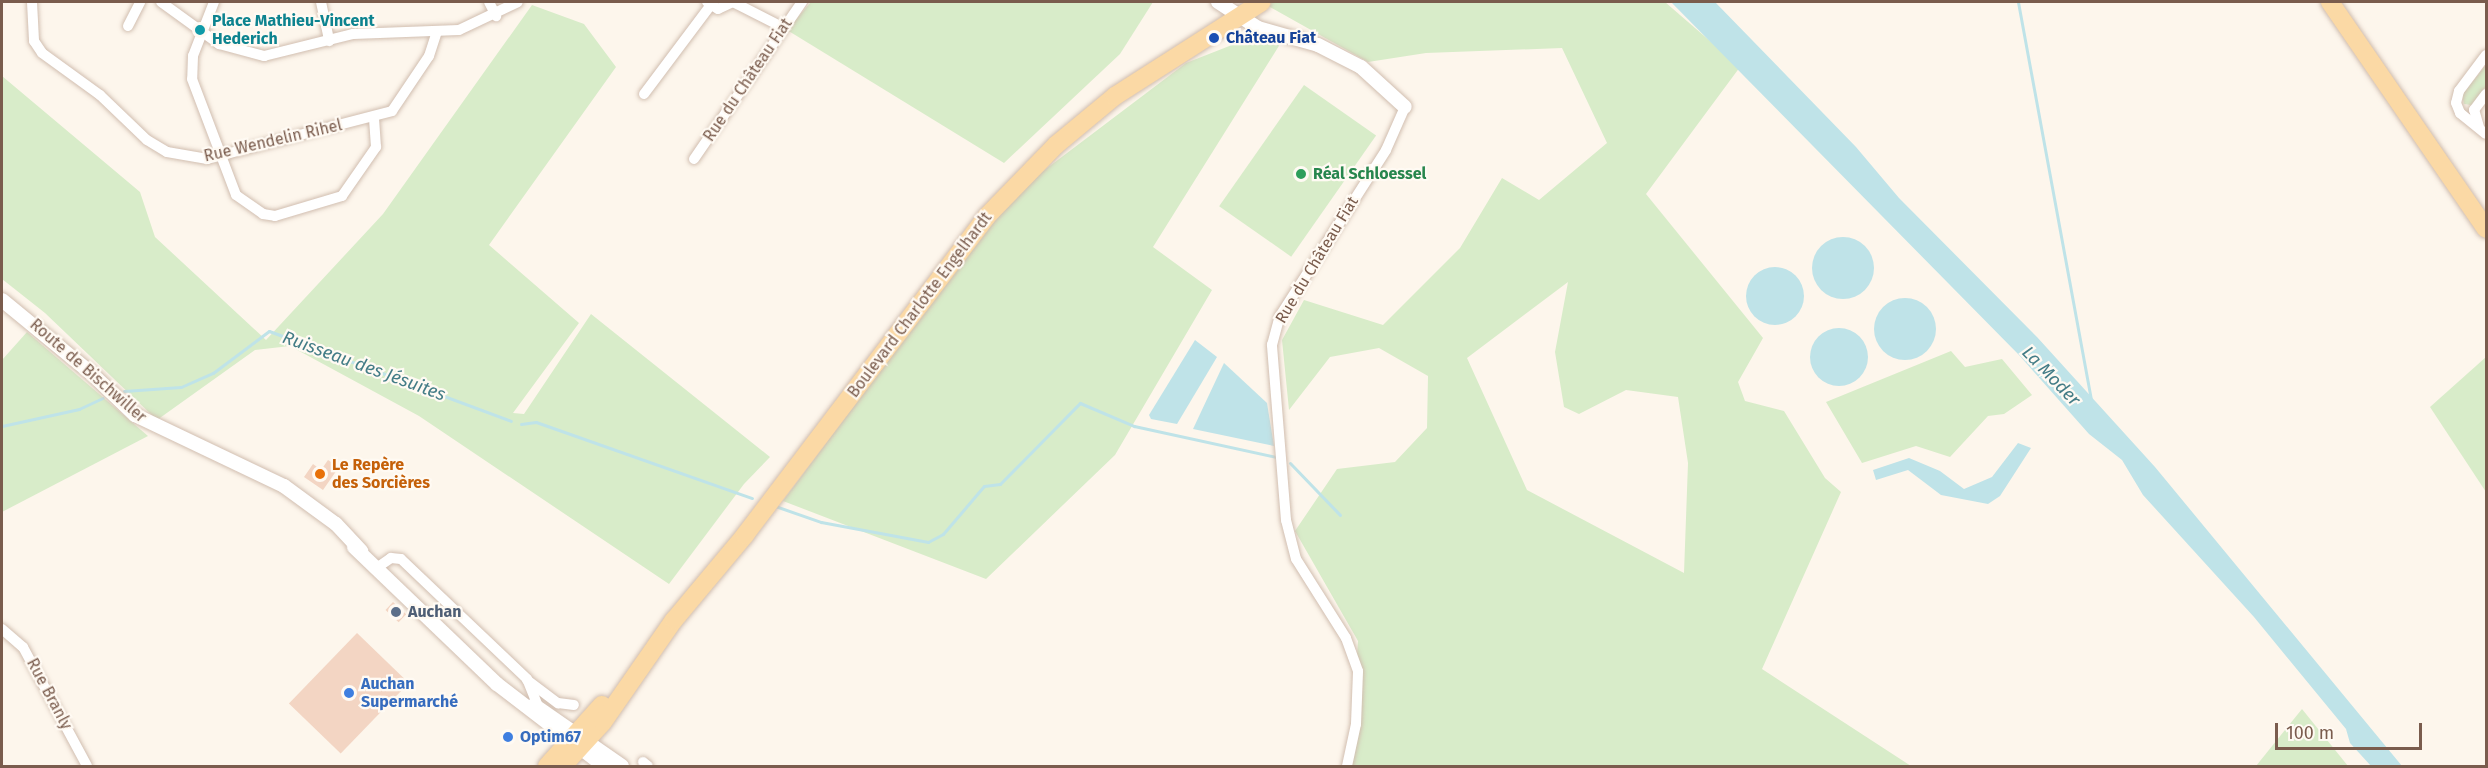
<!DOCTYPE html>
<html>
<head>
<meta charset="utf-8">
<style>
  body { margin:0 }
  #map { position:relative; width:2488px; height:768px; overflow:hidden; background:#fdf6ec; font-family:"Fira Sans",sans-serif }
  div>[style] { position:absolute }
  .green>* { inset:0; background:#d8ecc9; transform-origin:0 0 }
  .water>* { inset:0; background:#bfe3e8 }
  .round { border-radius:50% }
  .stream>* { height:3px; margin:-1.5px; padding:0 1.5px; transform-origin:1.5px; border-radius:1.5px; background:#bfe3e8 }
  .building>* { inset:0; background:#f3d5c3; transform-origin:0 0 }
  .roads { filter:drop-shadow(0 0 2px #d1beb0) drop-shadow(0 0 2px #d1beb0) }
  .minor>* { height:10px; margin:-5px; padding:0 5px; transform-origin:5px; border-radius:5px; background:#fff }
  .tertiary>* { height:14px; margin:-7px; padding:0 7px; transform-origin:7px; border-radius:7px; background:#fff }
  .primary>* { height:18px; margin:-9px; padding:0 9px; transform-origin:9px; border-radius:9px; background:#fbd9a5 }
  .dots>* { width:16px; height:16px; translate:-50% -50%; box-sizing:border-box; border:3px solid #fffaf3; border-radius:50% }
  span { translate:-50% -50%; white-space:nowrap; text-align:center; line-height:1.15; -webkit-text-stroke:4.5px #fffaf3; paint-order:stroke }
  .culture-label { font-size:16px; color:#0d838f; font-weight:700 }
  .left { translate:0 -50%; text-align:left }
  .transit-label { font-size:16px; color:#164399; font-weight:700 }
  .street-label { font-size:16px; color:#7a5c4d }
  .leisure-label { font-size:16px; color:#27864d; font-weight:700 }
  .food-label { font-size:16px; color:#c56008; font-weight:700 }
  .service-label { font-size:16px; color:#4e5e75; font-weight:700 }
  .shop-label { font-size:16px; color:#366cbe; font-weight:700 }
  .water-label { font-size:18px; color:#437c86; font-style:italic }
  .frame { position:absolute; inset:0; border:3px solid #7a5c4d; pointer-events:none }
  .scale { position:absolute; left:2275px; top:723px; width:147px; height:27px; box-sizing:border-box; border:3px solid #7a5c4d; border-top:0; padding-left:8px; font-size:18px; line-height:21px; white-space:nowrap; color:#7a5c4d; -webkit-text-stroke:4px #fffaf3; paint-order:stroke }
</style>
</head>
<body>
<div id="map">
  <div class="green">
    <i style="clip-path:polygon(811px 2px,1153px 2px,1120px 54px,1004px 163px,787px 30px)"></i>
    <i style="clip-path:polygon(evenodd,1261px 2px,1665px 2px,1740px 67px,1646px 194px,1763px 338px,1738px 382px,1745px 401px,1784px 411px,1825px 478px,1841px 492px,1762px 669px,1911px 766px,1350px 766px,1358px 641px,1295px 531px,1337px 469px,1395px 462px,1427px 428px,1428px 376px,1379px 348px,1330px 357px,1289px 410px,1282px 340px,1304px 300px,1383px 325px,1460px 248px,1502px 178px,1539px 200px,1607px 143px,1562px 48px,1426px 53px,1368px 62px,1261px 2px,1568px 282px,1555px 352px,1564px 407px,1579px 414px,1626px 390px,1678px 397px,1688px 463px,1684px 573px,1527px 490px,1467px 358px,1568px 282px)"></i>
    <i style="clip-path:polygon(532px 5px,584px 24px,616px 67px,489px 245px,579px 323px,513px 413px,524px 414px,591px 314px,770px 457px,744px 484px,669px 584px,419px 416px,290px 346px,255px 350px,157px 420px,45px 313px,2px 279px,2px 76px,140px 192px,155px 237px,266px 340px,383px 214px)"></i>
    <i style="clip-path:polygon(1282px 41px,1153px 247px,1212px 290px,1115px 455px,986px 579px,783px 501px,973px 246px,1030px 181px,1186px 63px,1237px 43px)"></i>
    <i style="clip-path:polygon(2486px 65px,2486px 86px,2471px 105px,2464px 104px,2462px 95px)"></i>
    <i style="left:1304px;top:85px;width:88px;height:148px;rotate:35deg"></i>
    <i style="clip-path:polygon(27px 332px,148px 436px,2px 512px,2px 360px)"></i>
    <i style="clip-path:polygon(1951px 351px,1965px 367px,2002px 359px,2032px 395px,2004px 414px,1988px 416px,1950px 457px,1916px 446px,1862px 463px,1826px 402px)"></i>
    <i style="clip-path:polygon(2486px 357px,2486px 492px,2430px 407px)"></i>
    <i style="clip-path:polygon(2302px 709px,2348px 766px,2256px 766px)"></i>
  </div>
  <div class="water">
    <i style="clip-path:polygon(1671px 2px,1715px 2px,1856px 147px,1899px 198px,2037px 337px,2155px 467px,2402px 766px,2371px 766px,2350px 743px,2346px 729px,2254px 617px,2143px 495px,2122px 460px,2089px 434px,2019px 355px)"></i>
    <i class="round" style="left:1812px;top:237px;width:62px;height:62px"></i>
    <i class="round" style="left:1746px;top:267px;width:58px;height:58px"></i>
    <i class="round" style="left:1874px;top:298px;width:62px;height:62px"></i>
    <i class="round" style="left:1810px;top:328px;width:58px;height:58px"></i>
    <i style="clip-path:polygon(1195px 340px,1217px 357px,1177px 424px,1151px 419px,1149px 415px)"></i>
    <i style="clip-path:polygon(1224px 363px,1267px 403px,1274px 446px,1193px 429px)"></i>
    <i style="clip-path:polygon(2018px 443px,2031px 448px,2000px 496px,1988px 504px,1941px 495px,1908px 470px,1876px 480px,1873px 470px,1909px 458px,1940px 471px,1964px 489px,1992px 477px)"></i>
  </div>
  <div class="stream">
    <i style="left:2018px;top:2px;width:405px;rotate:79.6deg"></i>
    <i style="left:124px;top:391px;width:57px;rotate:-4deg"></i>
    <i style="left:181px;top:387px;width:35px;rotate:-24deg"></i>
    <i style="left:213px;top:373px;width:70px;rotate:-36.9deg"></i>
    <i style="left:269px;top:331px;width:258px;rotate:20.4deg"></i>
    <i style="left:521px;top:424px;width:15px;rotate:-8deg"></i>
    <i style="left:536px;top:422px;width:229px;rotate:19.4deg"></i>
    <i style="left:2px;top:426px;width:79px;rotate:-12.4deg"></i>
    <i style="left:79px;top:409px;width:26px;rotate:-25deg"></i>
    <i style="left:1290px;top:463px;width:72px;rotate:46.1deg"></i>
    <i style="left:775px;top:506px;width:49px;rotate:19.2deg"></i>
    <i style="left:821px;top:522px;width:109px;rotate:10.6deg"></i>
    <i style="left:928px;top:542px;width:17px;rotate:-28deg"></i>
    <i style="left:943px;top:534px;width:63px;rotate:-49.5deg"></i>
    <i style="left:984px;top:486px;width:16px;rotate:-7deg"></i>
    <i style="left:1000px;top:484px;width:114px;rotate:-45.4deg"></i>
    <i style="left:1080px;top:403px;width:59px;rotate:23.1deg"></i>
    <i style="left:1134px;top:426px;width:145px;rotate:12.3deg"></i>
  </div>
  <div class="building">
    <i style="clip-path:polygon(328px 460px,339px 467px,323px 490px,304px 477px,313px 464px,321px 470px)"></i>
    <i style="left:393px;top:602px;width:18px;height:11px;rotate:43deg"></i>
    <i style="left:357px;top:633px;width:72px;height:98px;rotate:44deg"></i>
  </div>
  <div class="roads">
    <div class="minor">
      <i style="left:32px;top:2px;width:39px;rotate:87deg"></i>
      <i style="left:34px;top:41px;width:14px;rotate:56deg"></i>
      <i style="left:42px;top:53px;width:72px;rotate:35.9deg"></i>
      <i style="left:100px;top:95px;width:65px;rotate:43.8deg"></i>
      <i style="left:147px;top:140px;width:23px;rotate:31deg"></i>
      <i style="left:167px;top:152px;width:41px;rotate:9.9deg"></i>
      <i style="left:207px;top:159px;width:191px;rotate:-14.5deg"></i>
      <i style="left:392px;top:111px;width:66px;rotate:-56.1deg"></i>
      <i style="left:429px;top:56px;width:25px;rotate:-72deg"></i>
      <i style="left:161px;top:2px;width:72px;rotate:35.9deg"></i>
      <i style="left:219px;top:44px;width:47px;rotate:14.9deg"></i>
      <i style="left:264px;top:56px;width:92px;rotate:-13.9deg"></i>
      <i style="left:353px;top:34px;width:106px;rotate:-2.2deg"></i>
      <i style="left:459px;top:30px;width:65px;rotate:-25.4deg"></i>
      <i style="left:214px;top:2px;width:58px;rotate:111.3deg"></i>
      <i style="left:193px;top:56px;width:23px;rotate:92deg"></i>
      <i style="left:192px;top:79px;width:124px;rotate:69.2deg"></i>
      <i style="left:236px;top:195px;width:33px;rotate:35deg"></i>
      <i style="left:263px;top:214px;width:12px;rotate:9deg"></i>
      <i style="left:275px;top:216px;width:70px;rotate:-16.6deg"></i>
      <i style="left:342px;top:196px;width:60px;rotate:-55.2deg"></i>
      <i style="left:376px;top:147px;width:29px;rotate:-94deg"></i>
      <i style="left:321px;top:2px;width:40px;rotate:78deg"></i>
      <i style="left:489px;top:2px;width:16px;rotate:63deg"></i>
      <i style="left:707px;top:2px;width:13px;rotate:32deg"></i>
      <i style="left:718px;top:9px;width:17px;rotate:-25deg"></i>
      <i style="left:733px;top:2px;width:57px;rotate:27deg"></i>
      <i style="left:128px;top:26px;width:27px;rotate:-63deg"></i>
      <i style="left:2486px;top:55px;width:45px;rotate:126.9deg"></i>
      <i style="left:2459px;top:91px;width:12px;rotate:104deg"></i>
      <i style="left:2456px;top:103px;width:11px;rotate:68deg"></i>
      <i style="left:2460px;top:113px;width:33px;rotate:39deg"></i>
      <i style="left:644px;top:94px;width:110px;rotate:-53.1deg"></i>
      <i style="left:2479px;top:127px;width:18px;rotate:-106deg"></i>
      <i style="left:2474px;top:110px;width:20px;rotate:-53deg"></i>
      <i style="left:694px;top:159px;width:191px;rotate:-55.5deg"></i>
      <i style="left:378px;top:567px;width:16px;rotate:-35deg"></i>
      <i style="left:391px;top:558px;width:10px;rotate:6deg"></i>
      <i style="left:401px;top:559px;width:174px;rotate:43.6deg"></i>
      <i style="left:527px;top:679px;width:31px;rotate:68deg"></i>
      <i style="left:2px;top:629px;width:28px;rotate:41deg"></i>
      <i style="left:23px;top:647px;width:135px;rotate:61.7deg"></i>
      <i style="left:527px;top:680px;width:39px;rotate:37deg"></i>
      <i style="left:558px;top:703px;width:16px;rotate:7deg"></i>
      <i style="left:643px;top:762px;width:6px;rotate:39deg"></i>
      <i style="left:1347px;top:766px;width:43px;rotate:-77.9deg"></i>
      <i style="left:1356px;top:724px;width:53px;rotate:-87.8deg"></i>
      <i style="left:1358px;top:671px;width:35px;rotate:-110deg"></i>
      <i style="left:1346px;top:638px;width:93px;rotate:-122.3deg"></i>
      <i style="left:1296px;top:559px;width:40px;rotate:-104.4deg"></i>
      <i style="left:1286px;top:520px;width:176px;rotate:-94.6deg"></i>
      <i style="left:1272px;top:345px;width:30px;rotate:-75deg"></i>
      <i style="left:1280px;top:316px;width:197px;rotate:-57.4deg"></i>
      <i style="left:1386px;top:150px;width:47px;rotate:-66.2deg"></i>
    </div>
    <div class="tertiary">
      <i style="left:1218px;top:2px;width:48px;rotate:33deg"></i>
      <i style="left:1258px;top:28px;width:62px;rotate:15.8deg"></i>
      <i style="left:1318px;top:45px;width:48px;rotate:27.1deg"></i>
      <i style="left:1361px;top:67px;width:59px;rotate:42.3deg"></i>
      <i style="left:2px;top:300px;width:115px;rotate:39.4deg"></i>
      <i style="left:91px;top:373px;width:61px;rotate:43.7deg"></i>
      <i style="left:135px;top:415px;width:165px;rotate:25.5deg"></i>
      <i style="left:284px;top:486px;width:64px;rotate:36.2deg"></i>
      <i style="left:336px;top:524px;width:37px;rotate:47deg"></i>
      <i style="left:354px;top:547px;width:198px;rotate:43.8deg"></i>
      <i style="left:497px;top:684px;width:135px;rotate:37.5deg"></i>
      <i style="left:534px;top:705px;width:107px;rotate:34.7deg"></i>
    </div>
    <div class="primary">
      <i style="left:2330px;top:2px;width:275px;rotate:55.5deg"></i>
      <i style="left:547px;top:766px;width:82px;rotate:-48deg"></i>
      <i style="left:563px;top:766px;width:59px;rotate:-47.7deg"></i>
      <i style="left:603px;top:722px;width:124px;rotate:-55.2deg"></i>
      <i style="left:674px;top:620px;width:111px;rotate:-50.1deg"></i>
      <i style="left:745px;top:535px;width:400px;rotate:-52.8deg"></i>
      <i style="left:987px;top:216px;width:99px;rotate:-45.8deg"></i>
      <i style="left:1056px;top:145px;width:77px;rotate:-39.7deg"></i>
      <i style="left:1115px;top:96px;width:174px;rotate:-32.6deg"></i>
    </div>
  </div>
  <div class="dots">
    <i style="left:200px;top:30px;background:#0f9aa8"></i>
    <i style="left:1214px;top:38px;background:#1a4fb4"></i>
    <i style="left:1301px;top:174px;background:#2e9e5b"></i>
    <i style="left:320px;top:474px;background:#e8710a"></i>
    <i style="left:396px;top:612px;background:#5c6f8a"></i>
    <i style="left:349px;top:693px;background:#3f7fe0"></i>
    <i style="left:508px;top:737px;background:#3f7fe0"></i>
  </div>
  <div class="culture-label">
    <span class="left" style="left:212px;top:30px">Place Mathieu-Vincent<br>Hederich</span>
  </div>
  <div class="transit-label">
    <span class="left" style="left:1226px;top:38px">Château Fiat</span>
  </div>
  <div class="street-label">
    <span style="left:748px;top:80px;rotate:-56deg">Rue du Château Fiat</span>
    <span style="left:273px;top:141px;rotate:-13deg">Rue Wendelin Rihel</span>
    <span style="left:1317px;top:260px;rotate:-59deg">Rue du Château Fiat</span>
    <span style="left:920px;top:305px;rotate:-53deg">Boulevard Charlotte Engelhardt</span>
    <span style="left:88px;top:371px;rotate:41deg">Route de Bischwiller</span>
    <span style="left:49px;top:694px;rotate:62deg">Rue Branly</span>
  </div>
  <div class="leisure-label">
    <span class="left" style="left:1313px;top:174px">Réal Schloessel</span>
  </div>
  <div class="food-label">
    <span class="left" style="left:332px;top:474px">Le Repère<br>des Sorcières</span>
  </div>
  <div class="service-label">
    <span class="left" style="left:408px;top:612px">Auchan</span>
  </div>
  <div class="shop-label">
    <span class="left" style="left:361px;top:693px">Auchan<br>Supermarché</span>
    <span class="left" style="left:520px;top:737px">Optim67</span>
  </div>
  <div class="water-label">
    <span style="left:364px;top:366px;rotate:20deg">Ruisseau des Jésuites</span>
    <span style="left:2051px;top:376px;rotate:46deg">La Moder</span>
  </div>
  <div class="frame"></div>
  <div class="scale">100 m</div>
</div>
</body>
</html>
